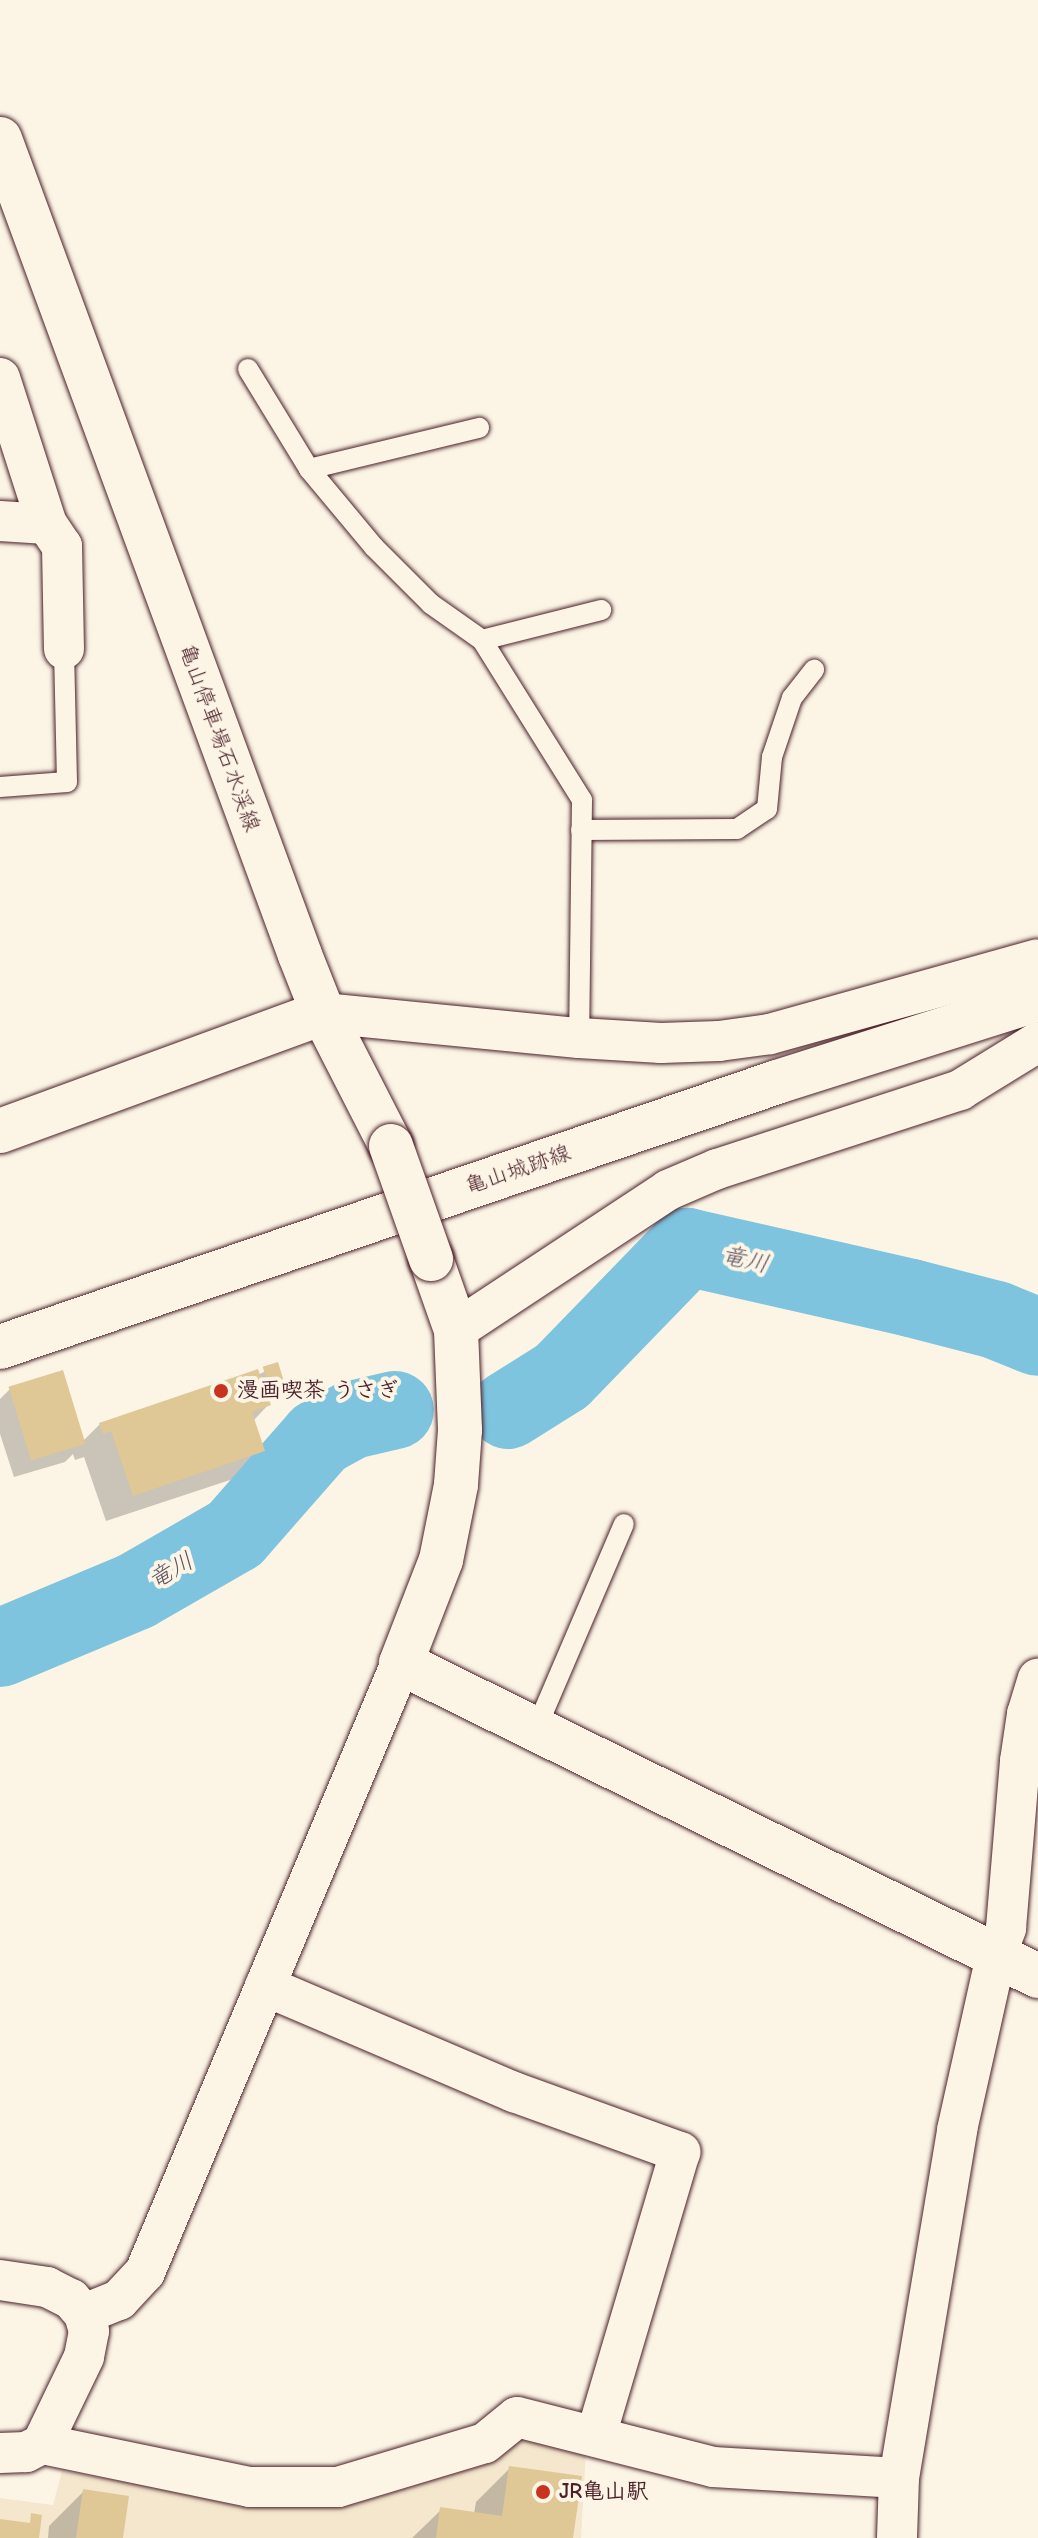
<!DOCTYPE html>
<html>
<head>
<meta charset="utf-8">
<style>
  body { margin:0 }
  #map { position:relative; width:1038px; height:2538px; overflow:hidden; background:#fcf5e5; font-family:"Comic Neue","Klee One",sans-serif }
  div>[style] { position:absolute }
  .built>* { inset:0; background:#f4e7cd }
  .shadow>* { inset:0; background:#0003 }
  .river>* { height:78px; margin:-39px; padding:0 39px; transform-origin:39px; border-radius:39px; background:#7ec4de }
  .building>* { inset:0; background:#e0c796; transform-origin:0 0 }
  .roads { filter:drop-shadow(0 0 2px #4a1f2b) drop-shadow(0 0 2px #4a1f2b) }
  .lane>* { height:20px; margin:-10px; padding:0 10px; transform-origin:10px; border-radius:10px; background:#fcf5e5 }
  .street>* { height:40px; margin:-20px; padding:0 20px; transform-origin:20px; border-radius:20px; background:#fcf5e5 }
  .secondary>* { height:44px; margin:-22px; padding:0 22px; transform-origin:22px; border-radius:22px; background:#fcf5e5 }
  .bridges { filter:drop-shadow(0 0 2px #4a1f2b) drop-shadow(0 0 2px #4a1f2b) }
  .secondary-bridge>* { height:44px; margin:-22px; padding:0 22px; transform-origin:22px; border-radius:22px; background:#fcf5e5 }
  .dots>* { width:22px; height:22px; translate:-50% -50%; box-sizing:border-box; border:4px solid #fcf5e5; border-radius:50% }
  span { translate:-50% -50%; white-space:nowrap; text-align:center; line-height:1.15; -webkit-text-stroke:8px #fcf5e5; paint-order:stroke }
  .street-label { font-size:22px; color:#4a1f2b }
  .poi-label { font-size:22px; color:#4a1f2b; font-weight:700 }
  .left { translate:0 -50%; text-align:left }
  .water-label { font-size:24px; color:#5a5161; font-style:italic }
</style>
</head>
<body>
<div id="map">
  <div class="built">
    <i style="clip-path:polygon(522px 2439px,586px 2451px,581px 2538px,0 2538px,0 2498px,53px 2505px,62px 2471px,213px 2497px,402px 2482px)"></i>
  </div>
  <div class="shadow">
    <i style="clip-path:polygon(277px 1365px,283px 1384px,265px 1396px,268px 1405px,253px 1421px,263px 1451px,236px 1478px,106px 1521px,84px 1457px,75px 1460px,73px 1454px,65px 1462px,14px 1477px,0 1434px,0 1399px,10px 1389px,83px 1441px,100px 1424px,258px 1375px)"></i>
    <i style="clip-path:polygon(510px 2468px,571px 2538px,412px 2538px,441px 2510px,474px 2514px,476px 2502px)"></i>
    <i style="clip-path:polygon(83px 2492px,121px 2538px,48px 2538px,49px 2526px)"></i>
  </div>
  <div class="river">
    <i style="left:508px;top:1410px;width:64px;rotate:-32.2deg"></i>
    <i style="left:562px;top:1376px;width:180px;rotate:-45.9deg"></i>
    <i style="left:687px;top:1247px;width:230px;rotate:12.8deg"></i>
    <i style="left:911px;top:1298px;width:88px;rotate:14.5deg"></i>
    <i style="left:996px;top:1320px;width:45px;rotate:22deg"></i>
    <i style="left:0;top:1648px;width:147px;rotate:-22.7deg"></i>
    <i style="left:136px;top:1591px;width:114px;rotate:-29.9deg"></i>
    <i style="left:235px;top:1534px;width:128px;rotate:-48.8deg"></i>
    <i style="left:319px;top:1438px;width:38px;rotate:-29deg"></i>
    <i style="left:352px;top:1420px;width:44px;rotate:-13.1deg"></i>
  </div>
  <div class="building">
    <i style="left:278px;top:1362px;width:24px;height:16px;rotate:73deg"></i>
    <i style="clip-path:polygon(258px 1369px,271px 1405px,252px 1412px,265px 1451px,133px 1496px,111px 1431px,103px 1434px,99px 1423px)"></i>
    <i style="left:63px;top:1370px;width:77px;height:57px;rotate:73deg"></i>
    <i style="clip-path:polygon(509px 2466px,582px 2476px,573px 2538px,436px 2538px,440px 2507px,502px 2516px)"></i>
    <i style="clip-path:polygon(83px 2489px,129px 2496px,123px 2538px,76px 2538px)"></i>
    <i style="clip-path:polygon(31px 2513px,42px 2515px,39px 2538px,0 2538px,0 2519px,30px 2523px)"></i>
  </div>
  <div class="roads">
    <div class="lane">
      <i style="left:248px;top:369px;width:117px;rotate:58.6deg"></i>
      <i style="left:309px;top:469px;width:102px;rotate:50.2deg"></i>
      <i style="left:374px;top:547px;width:81px;rotate:45deg"></i>
      <i style="left:431px;top:604px;width:62px;rotate:35.2deg"></i>
      <i style="left:482px;top:640px;width:189px;rotate:58deg"></i>
      <i style="left:582px;top:800px;width:238px;rotate:90.7deg"></i>
      <i style="left:309px;top:469px;width:175px;rotate:-13.6deg"></i>
      <i style="left:482px;top:640px;width:123px;rotate:-14.1deg"></i>
      <i style="left:0;top:787px;width:67px;rotate:-4.3deg"></i>
      <i style="left:67px;top:782px;width:133px;rotate:-91.3deg"></i>
      <i style="left:581px;top:830px;width:156px;rotate:-0.4deg"></i>
      <i style="left:737px;top:829px;width:36px;rotate:-34deg"></i>
      <i style="left:767px;top:809px;width:52px;rotate:-84.5deg"></i>
      <i style="left:772px;top:757px;width:62px;rotate:-71.3deg"></i>
      <i style="left:792px;top:698px;width:36px;rotate:-52deg"></i>
      <i style="left:536px;top:1729px;width:223px;rotate:-66.8deg"></i>
    </div>
    <div class="street">
      <i style="left:0;top:378px;width:153px;rotate:72.2deg"></i>
      <i style="left:47px;top:524px;width:27px;rotate:56deg"></i>
      <i style="left:62px;top:546px;width:103px;rotate:88.9deg"></i>
      <i style="left:0;top:521px;width:47px;rotate:3.7deg"></i>
      <i style="left:323px;top:1013px;width:257px;rotate:5.6deg"></i>
      <i style="left:579px;top:1038px;width:82px;rotate:3.5deg"></i>
      <i style="left:661px;top:1043px;width:58px;rotate:-2deg"></i>
      <i style="left:719px;top:1041px;width:51px;rotate:-7.8deg"></i>
      <i style="left:770px;top:1034px;width:278px;rotate:-15.6deg"></i>
      <i style="left:456px;top:1330px;width:254px;rotate:-33.4deg"></i>
      <i style="left:668px;top:1190px;width:53px;rotate:-23.2deg"></i>
      <i style="left:717px;top:1169px;width:256px;rotate:-18deg"></i>
      <i style="left:960px;top:1090px;width:92px;rotate:-31.6deg"></i>
      <i style="left:265px;top:1986px;width:271px;rotate:23.1deg"></i>
      <i style="left:514px;top:2092px;width:177px;rotate:19.9deg"></i>
      <i style="left:680px;top:2152px;width:296px;rotate:106.5deg"></i>
      <i style="left:0;top:2280px;width:48px;rotate:8.5deg"></i>
      <i style="left:47px;top:2287px;width:27px;rotate:27deg"></i>
      <i style="left:71px;top:2299px;width:20px;rotate:49deg"></i>
      <i style="left:84px;top:2314px;width:18px;rotate:74deg"></i>
      <i style="left:89px;top:2331px;width:26px;rotate:101deg"></i>
      <i style="left:84px;top:2357px;width:97px;rotate:115.8deg"></i>
      <i style="left:42px;top:2444px;width:18px;rotate:153deg"></i>
      <i style="left:26px;top:2452px;width:26px;rotate:178deg"></i>
      <i style="left:84px;top:2314px;width:38px;rotate:-22deg"></i>
      <i style="left:119px;top:2300px;width:38px;rotate:-47deg"></i>
      <i style="left:145px;top:2272px;width:661px;rotate:-67.2deg"></i>
      <i style="left:42px;top:2444px;width:212px;rotate:11.7deg"></i>
      <i style="left:250px;top:2487px;width:88px"></i>
      <i style="left:338px;top:2487px;width:153px;rotate:-16.7deg"></i>
      <i style="left:485px;top:2443px;width:41px;rotate:-39.1deg"></i>
      <i style="left:517px;top:2417px;width:202px;rotate:14.3deg"></i>
      <i style="left:713px;top:2467px;width:186px;rotate:3.4deg"></i>
      <i style="left:897px;top:2538px;width:60px;rotate:-88.1deg"></i>
      <i style="left:899px;top:2478px;width:353px;rotate:-80.5deg"></i>
      <i style="left:957px;top:2130px;width:178px;rotate:-77.4deg"></i>
      <i style="left:996px;top:1956px;width:30px;rotate:-70deg"></i>
      <i style="left:1006px;top:1928px;width:168px;rotate:-85.2deg"></i>
      <i style="left:1020px;top:1761px;width:48px;rotate:-81.5deg"></i>
      <i style="left:1027px;top:1714px;width:37px;rotate:-73deg"></i>
    </div>
    <div class="secondary">
      <i style="left:0;top:139px;width:869px;rotate:69.81deg"></i>
      <i style="left:300px;top:955px;width:62px;rotate:68.4deg"></i>
      <i style="left:323px;top:1013px;width:149px;rotate:62.9deg"></i>
      <i style="left:0;top:1131px;width:344px;rotate:-20.1deg"></i>
      <i style="left:431px;top:1259px;width:75px;rotate:70.6deg"></i>
      <i style="left:456px;top:1330px;width:100px;rotate:87.7deg"></i>
      <i style="left:460px;top:1430px;width:55px;rotate:94.2deg"></i>
      <i style="left:456px;top:1485px;width:76px;rotate:101.3deg"></i>
      <i style="left:441px;top:1560px;width:110px;rotate:111.2deg"></i>
      <i style="left:401px;top:1663px;width:710px;rotate:26.17deg"></i>
      <i style="left:0;top:1347px;width:821px;rotate:-18.83deg"></i>
      <i style="left:777px;top:1082px;width:274px;rotate:-17.6deg"></i>
    </div>
  </div>
  <div class="bridges">
    <div class="secondary-bridge">
      <i style="left:391px;top:1146px;width:120px;rotate:70.5deg"></i>
    </div>
  </div>
  <div class="dots">
    <i style="left:221px;top:1391px;background:#c8321e"></i>
    <i style="left:543px;top:2492px;background:#c8321e"></i>
  </div>
  <div class="street-label">
    <span style="left:219px;top:738px;rotate:70deg">亀山停車場石水渓線</span>
    <span style="left:518px;top:1170px;rotate:-19deg">亀山城跡線</span>
  </div>
  <div class="poi-label">
    <span class="left" style="left:237px;top:1391px">漫画喫茶 うさぎ</span>
    <span class="left" style="left:559px;top:2492px">JR亀山駅</span>
  </div>
  <div class="water-label">
    <span style="left:745px;top:1260px;rotate:13deg">竜川</span>
    <span style="left:171px;top:1571px;rotate:-30deg">竜川</span>
  </div>
</div>
</body>
</html>
